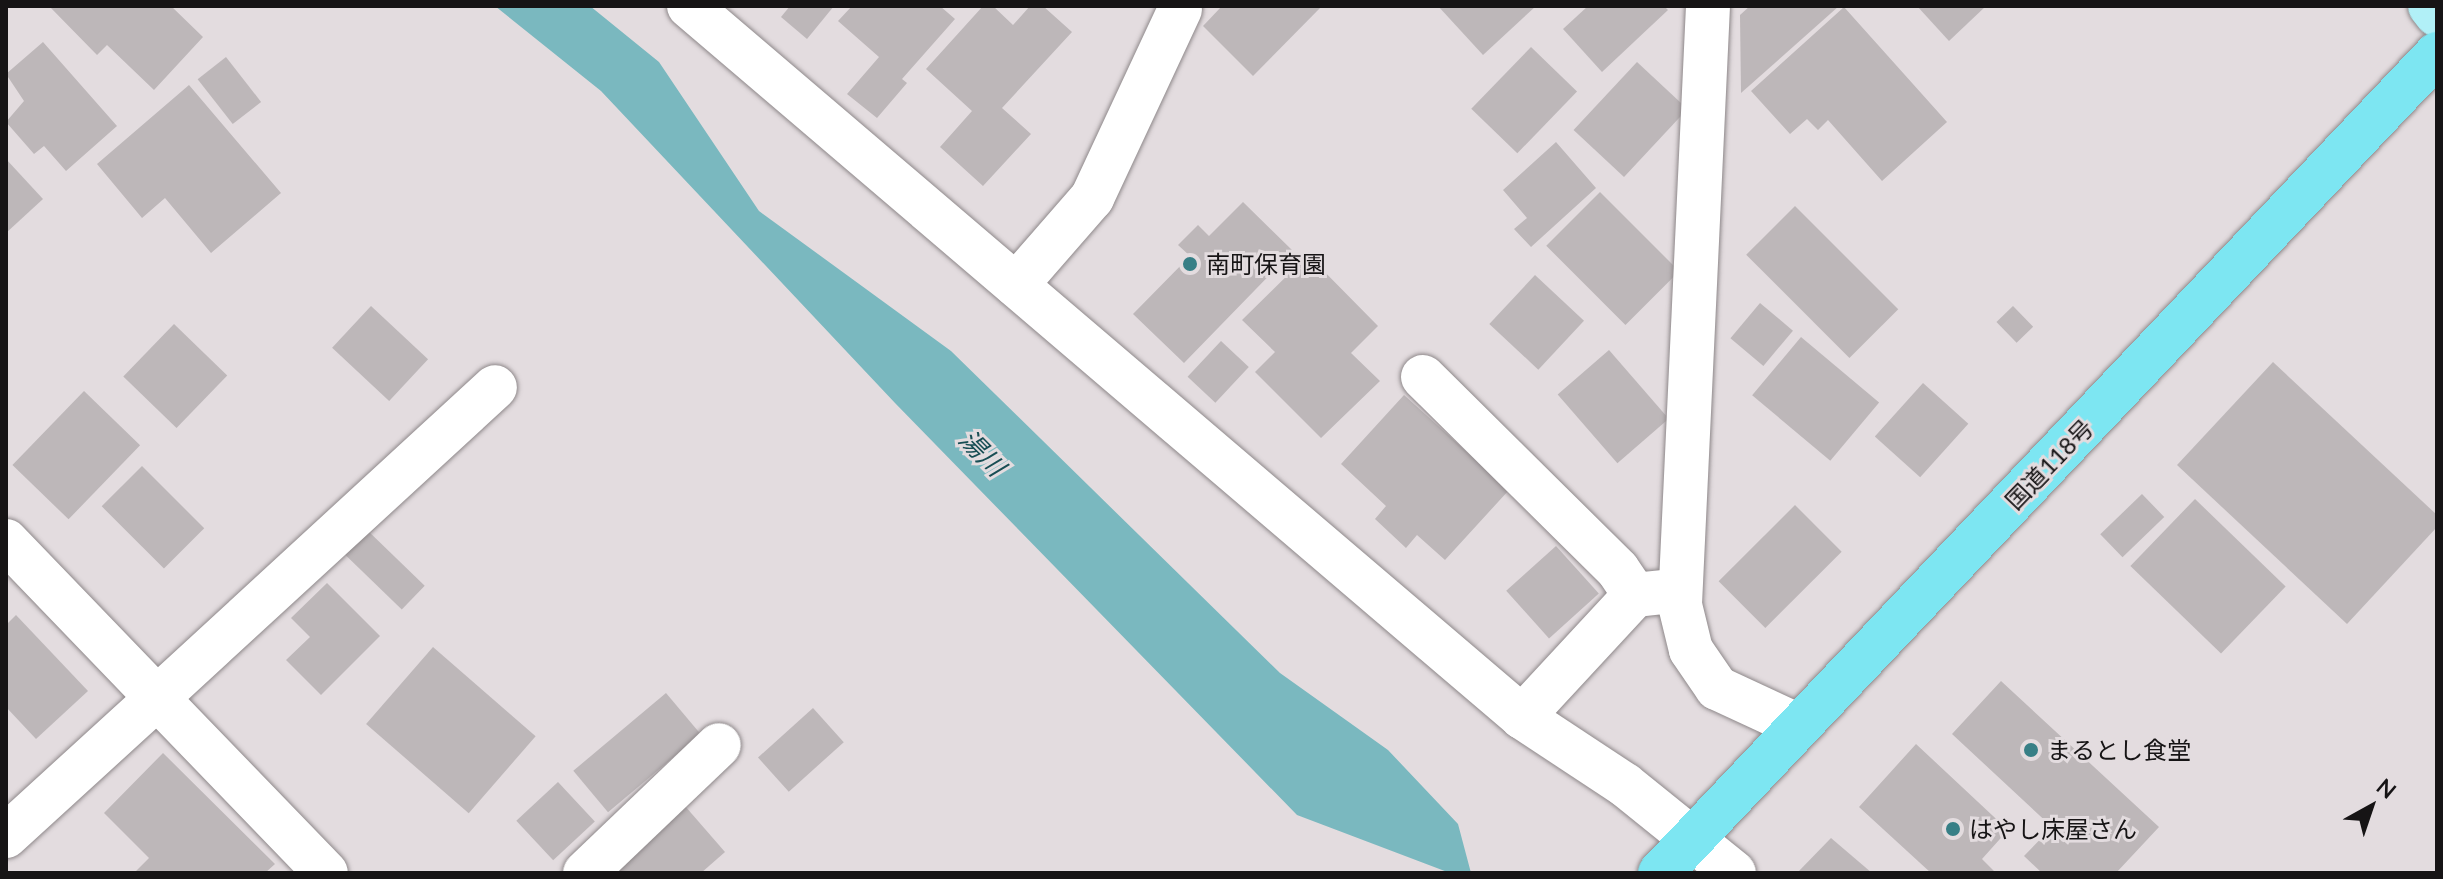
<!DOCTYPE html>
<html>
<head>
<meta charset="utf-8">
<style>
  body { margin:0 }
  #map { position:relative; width:2443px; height:879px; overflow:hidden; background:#e3dcdf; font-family:Lato,"Noto Sans JP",sans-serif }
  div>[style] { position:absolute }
  .water>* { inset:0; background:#7ab8bf }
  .building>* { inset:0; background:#bdb7b9; transform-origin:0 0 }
  .roads { filter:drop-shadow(0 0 2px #8e888a) drop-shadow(0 0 2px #8e888a) }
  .minor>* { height:44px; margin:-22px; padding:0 22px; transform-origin:22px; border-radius:22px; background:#fff }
  .major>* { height:44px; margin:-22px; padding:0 22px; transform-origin:22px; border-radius:22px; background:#b1f0f7 }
  .highway>* { height:44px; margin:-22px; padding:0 22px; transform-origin:22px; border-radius:22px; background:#7de6f2 }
  .dots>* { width:22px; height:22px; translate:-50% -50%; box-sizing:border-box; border:4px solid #e3dcdf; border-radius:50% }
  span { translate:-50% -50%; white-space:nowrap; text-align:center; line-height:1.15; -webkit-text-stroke:6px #e3dcdf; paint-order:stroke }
  .poi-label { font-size:24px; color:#161415 }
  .left { translate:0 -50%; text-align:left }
  .street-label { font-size:24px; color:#161415 }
  .water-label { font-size:26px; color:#184e54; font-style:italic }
  .frame { position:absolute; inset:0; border:8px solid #161415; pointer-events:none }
  .north { position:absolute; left:2331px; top:767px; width:80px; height:80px; -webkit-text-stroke:6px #e3dcdf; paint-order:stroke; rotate:40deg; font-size:22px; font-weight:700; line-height:32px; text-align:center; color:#161415 }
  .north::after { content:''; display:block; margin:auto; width:28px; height:36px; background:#161415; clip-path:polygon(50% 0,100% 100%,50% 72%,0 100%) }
</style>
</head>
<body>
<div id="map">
  <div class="water">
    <i style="clip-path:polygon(495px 6px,590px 6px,659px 62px,759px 211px,951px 351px,1280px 673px,1388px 750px,1458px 824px,1471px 873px,1450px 873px,1297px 815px,895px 403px,601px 91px)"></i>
  </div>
  <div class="building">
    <i style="clip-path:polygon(49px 6px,171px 6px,203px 37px,154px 90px,107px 45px,97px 55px)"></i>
    <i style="clip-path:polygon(790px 6px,834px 6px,807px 39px,781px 17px)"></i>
    <i style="clip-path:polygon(852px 6px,940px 6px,955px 19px,902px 79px,907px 83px,877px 118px,847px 94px,879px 57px,838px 21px)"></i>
    <i style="clip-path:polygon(983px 6px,993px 6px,1013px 25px,1030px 6px,1043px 6px,1072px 32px,1002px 108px,1031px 134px,983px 186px,940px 147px,972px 111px,926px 69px)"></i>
    <i style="clip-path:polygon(1222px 6px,1322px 6px,1253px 76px,1203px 26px)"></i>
    <i style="clip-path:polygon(1438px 6px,1536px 6px,1483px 55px)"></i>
    <i style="clip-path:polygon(1588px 6px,1664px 6px,1668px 10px,1602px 72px,1563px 29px)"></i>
    <i style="clip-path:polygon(1750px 6px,1839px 6px,1741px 93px,1740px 15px)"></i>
    <i style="clip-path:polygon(1917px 6px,1986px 6px,1949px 41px)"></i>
    <i style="clip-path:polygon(1844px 7px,1947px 122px,1882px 181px,1828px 120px,1818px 130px,1807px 119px,1790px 134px,1751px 91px)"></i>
    <i style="clip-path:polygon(43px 42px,117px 126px,66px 171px,44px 146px,34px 154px,6px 122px,24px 101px,6px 74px)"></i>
    <i style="left:1531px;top:47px;width:64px;height:86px;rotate:44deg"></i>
    <i style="left:226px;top:57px;width:57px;height:36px;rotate:52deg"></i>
    <i style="left:1637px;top:62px;width:69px;height:93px;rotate:43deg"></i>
    <i style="clip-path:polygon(189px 85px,281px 193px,211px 253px,165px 198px,142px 218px,97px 164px)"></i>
    <i style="clip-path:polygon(1556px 142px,1596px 188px,1531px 247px,1514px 229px,1527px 218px,1503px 190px)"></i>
    <i style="clip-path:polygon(6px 159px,43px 199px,6px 233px)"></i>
    <i style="left:1600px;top:192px;width:112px;height:76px;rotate:45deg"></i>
    <i style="clip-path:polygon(1243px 202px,1293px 251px,1184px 363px,1133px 314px,1190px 256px,1178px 245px,1198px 225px,1209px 236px)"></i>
    <i style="left:1795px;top:206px;width:146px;height:69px;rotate:45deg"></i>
    <i style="clip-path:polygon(1308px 255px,1378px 326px,1351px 353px,1380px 381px,1321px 438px,1255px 372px,1275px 352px,1242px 320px)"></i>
    <i style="left:1535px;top:275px;width:67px;height:67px;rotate:43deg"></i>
    <i style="left:1760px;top:303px;width:43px;height:46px;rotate:40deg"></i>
    <i style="left:371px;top:306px;width:78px;height:57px;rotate:43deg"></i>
    <i style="left:2013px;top:306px;width:29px;height:23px;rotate:46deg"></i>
    <i style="left:174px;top:324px;width:74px;height:73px;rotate:44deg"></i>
    <i style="left:1801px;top:337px;width:102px;height:76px;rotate:40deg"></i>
    <i style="left:1221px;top:341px;width:38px;height:49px;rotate:43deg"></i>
    <i style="left:1609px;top:350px;width:91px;height:68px;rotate:49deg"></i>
    <i style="clip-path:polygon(2273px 362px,2437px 515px,2437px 527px,2347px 624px,2177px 465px)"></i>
    <i style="left:1923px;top:383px;width:61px;height:72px;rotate:42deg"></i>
    <i style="left:84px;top:391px;width:78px;height:103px;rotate:44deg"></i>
    <i style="clip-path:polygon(1404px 395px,1509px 490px,1445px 560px,1417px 535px,1406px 548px,1375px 519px,1386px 506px,1341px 464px)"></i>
    <i style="left:142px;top:466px;width:88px;height:57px;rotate:45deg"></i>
    <i style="left:2142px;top:494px;width:32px;height:58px;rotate:46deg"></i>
    <i style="left:2195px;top:499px;width:126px;height:93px;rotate:44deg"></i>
    <i style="left:1795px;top:505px;width:66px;height:108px;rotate:45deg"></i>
    <i style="left:365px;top:528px;width:83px;height:33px;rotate:44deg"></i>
    <i style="left:1556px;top:546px;width:64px;height:67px;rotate:48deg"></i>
    <i style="clip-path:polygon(327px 583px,380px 636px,321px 695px,286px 660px,310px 637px,291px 618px)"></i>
    <i style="clip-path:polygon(16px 615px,88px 691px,36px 739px,6px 707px,6px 625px)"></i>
    <i style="left:433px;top:647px;width:136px;height:102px;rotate:41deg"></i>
    <i style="clip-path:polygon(2001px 681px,2159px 827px,2116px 873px,2042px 873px,2024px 856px,2052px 827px,1952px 734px)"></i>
    <i style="left:666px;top:693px;width:54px;height:121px;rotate:50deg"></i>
    <i style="left:813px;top:708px;width:46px;height:74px;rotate:48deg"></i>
    <i style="clip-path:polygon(1916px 744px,2008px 830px,1982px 859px,1996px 873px,1931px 873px,1859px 807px)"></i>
    <i style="clip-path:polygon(163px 753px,275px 864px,265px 873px,134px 873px,149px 858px,104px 813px)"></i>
    <i style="left:558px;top:782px;width:54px;height:57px;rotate:47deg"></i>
    <i style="clip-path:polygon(685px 806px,725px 852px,701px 873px,610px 873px)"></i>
    <i style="clip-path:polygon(1831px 838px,1872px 873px,1797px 873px)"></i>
  </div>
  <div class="roads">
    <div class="minor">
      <i style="left:689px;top:6px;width:1095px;rotate:40.48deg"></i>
      <i style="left:1522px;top:717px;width:123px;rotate:33.4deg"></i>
      <i style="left:1625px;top:785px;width:140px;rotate:38.9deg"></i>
      <i style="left:1708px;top:6px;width:600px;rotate:92.68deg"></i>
      <i style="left:1680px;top:605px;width:46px;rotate:76.3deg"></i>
      <i style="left:1691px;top:650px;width:46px;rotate:55.6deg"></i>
      <i style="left:1717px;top:688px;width:90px;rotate:24.9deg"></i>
      <i style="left:1016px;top:285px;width:116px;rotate:-48.9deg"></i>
      <i style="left:1092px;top:198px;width:208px;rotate:-65deg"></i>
      <i style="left:1423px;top:377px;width:274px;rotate:44.7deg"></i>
      <i style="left:1618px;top:570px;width:30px;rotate:56deg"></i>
      <i style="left:6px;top:541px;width:218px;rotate:46.1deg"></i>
      <i style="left:157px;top:698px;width:459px;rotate:-42.6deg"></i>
      <i style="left:1522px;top:717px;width:166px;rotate:-47.2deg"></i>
      <i style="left:1635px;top:595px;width:27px;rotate:-6deg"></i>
      <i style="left:6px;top:836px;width:205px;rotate:-42.4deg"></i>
      <i style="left:157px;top:698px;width:243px;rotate:46deg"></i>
      <i style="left:585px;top:873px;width:185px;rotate:-43.7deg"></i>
    </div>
    <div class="major">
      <i style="left:2430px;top:6px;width:11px;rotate:52deg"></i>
    </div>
    <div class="highway">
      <i style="left:1660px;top:873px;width:1129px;rotate:-46.51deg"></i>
    </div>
  </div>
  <div class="dots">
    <i style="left:1190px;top:264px;background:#377f86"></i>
    <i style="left:2031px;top:750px;background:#377f86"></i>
    <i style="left:1953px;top:829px;background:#377f86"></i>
  </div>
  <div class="poi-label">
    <span class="left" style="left:1206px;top:264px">南町保育園</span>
    <span class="left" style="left:2047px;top:750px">まるとし食堂</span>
    <span class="left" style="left:1969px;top:829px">はやし床屋さん</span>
  </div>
  <div class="street-label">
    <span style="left:2049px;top:464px;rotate:-46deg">国道118号</span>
  </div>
  <div class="water-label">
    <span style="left:982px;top:453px;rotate:45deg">湯川</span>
  </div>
  <div class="frame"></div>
  <div class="north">N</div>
</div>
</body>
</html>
